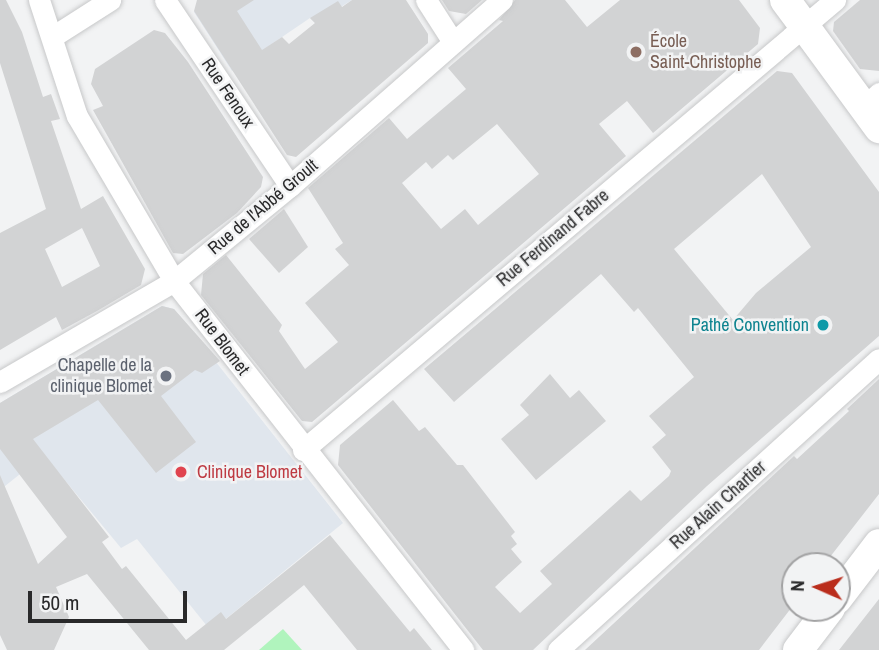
<!DOCTYPE html>
<html>
<head>
<meta charset="utf-8">
<style>
  body { margin:0 }
  #map { position:relative; width:879px; height:650px; overflow:hidden; background:#f2f3f4; font-family:"Archivo Narrow",sans-serif }
  div>[style] { position:absolute }
  .built>* { inset:0; background:#e0e6ed }
  .green>* { inset:0; background:#b0f4bd }
  .building>* { inset:0; background:#d2d3d4 }
  .roads { filter:drop-shadow(0 0 2px #c7c8c9) drop-shadow(0 0 2px #c7c8c9) }
  .street>* { height:21px; margin:-10.5px; padding:0 10.5px; transform-origin:10.5px; border-radius:10.5px; background:#fff }
  .secondary>* { height:30px; margin:-15px; padding:0 15px; transform-origin:15px; border-radius:15px; background:#fff }
  .dots>* { width:19px; height:19px; translate:-50% -50%; box-sizing:border-box; border:4px solid #f2f3f4; border-radius:50% }
  span { translate:-50% -50%; white-space:nowrap; text-align:center; line-height:1.15; -webkit-text-stroke:5px #f2f3f4; paint-order:stroke }
  .education-label { font-size:18px; color:#785e54 }
  .left { translate:0 -50%; text-align:left }
  .street-label { font-size:18px; color:#29292a }
  .culture-label { font-size:18px; color:#0d838f }
  .right { translate:-100% -50%; text-align:right }
  .worship-label { font-size:18px; color:#5b616d }
  .health-label { font-size:18px; color:#be3a42 }
  .north { position:absolute; left:781px; top:552px; width:70px; height:70px; box-sizing:border-box; background:#f2f3f4; border:2px solid #a2a2a3; border-radius:50%; rotate:273deg; font-size:19px; font-weight:700; line-height:28px; text-align:center; color:#29292a }
  .north::after { content:''; display:block; margin:auto; width:24px; height:32px; background:#ba2d1c; clip-path:polygon(50% 0,100% 100%,50% 72%,0 100%) }
  .scale { position:absolute; left:28px; top:591px; width:159px; height:32px; box-sizing:border-box; border:4px solid #29292a; border-top:0; padding-left:9px; font-size:21px; line-height:24px; white-space:nowrap; color:#29292a; -webkit-text-stroke:5px #f2f3f4; paint-order:stroke }
</style>
</head>
<body>
<div id="map">
  <div class="built">
    <i style="clip-path:polygon(201px 0,352px 0,315px 23px,310px 18px,232px 71px,194px 12px)"></i>
    <i style="clip-path:polygon(162px 306px,174px 309px,343px 523px,211px 631px,137px 539px,121px 548px,44px 455px,0 490px,0 403px)"></i>
  </div>
  <div class="green">
    <i style="clip-path:polygon(283px 629px,302px 650px,259px 650px)"></i>
  </div>
  <div class="building">
    <i style="clip-path:polygon(evenodd,0 0,6px 0,22px 32px,43px 97px,51px 94px,60px 119px,51px 121px,81px 209px,103px 196px,145px 269px,141px 285px,97px 311px,62px 330px,56px 317px,0 350px,0 233px,46px 209px,0 63px,0 0,82px 228px,100px 266px,62px 287px,45px 249px,82px 228px)"></i>
    <i style="clip-path:polygon(197px 0,254px 0,237px 11px,262px 50px,282px 37px,289px 44px,315px 23px,310px 18px,338px 1px,342px 7px,352px 0,406px 0,428px 34px,428px 43px,296px 157px,287px 155px,194px 11px)"></i>
    <i style="clip-path:polygon(442px 0,482px 0,466px 14px,449px 11px)"></i>
    <i style="clip-path:polygon(evenodd,515px 0,565px 0,587px 27px,620px 0,739px 0,760px 28px,758px 44px,653px 133px,627px 101px,599px 124px,626px 156px,312px 422px,302px 421px,201px 295px,203px 274px,226px 255px,282px 325px,279px 331px,305px 369px,338px 342px,305px 303px,349px 265px,335px 249px,343px 243px,308px 188px,389px 118px,407px 139px,466px 89px,448px 68px,503px 21px,499px 20px,515px 0,497px 124px,539px 174px,478px 225px,465px 209px,441px 229px,402px 183px,426px 162px,432px 169px,448px 155px,453px 160px,497px 124px)"></i>
    <i style="clip-path:polygon(860px 0,879px 0,879px 71px,860px 69px,833px 31px,834px 22px)"></i>
    <i style="clip-path:polygon(154px 30px,165px 33px,188px 62px,263px 177px,261px 187px,237px 213px,183px 254px,173px 253px,93px 110px,103px 106px,91px 84px,95px 69px)"></i>
    <i style="clip-path:polygon(evenodd,777px 71px,792px 73px,879px 192px,879px 336px,707px 486px,533px 650px,483px 650px,338px 465px,340px 445px,393px 400px,419px 431px,425px 427px,457px 465px,463px 465px,515px 532px,511px 536px,517px 544px,511px 549px,522px 562px,495px 587px,520px 613px,552px 584px,540px 571px,630px 490px,641px 501px,669px 476px,671px 471px,652px 447px,666px 435px,649px 416px,694px 377px,638px 308px,634px 312px,601px 274px,454px 402px,424px 369px,777px 71px,762px 174px,811px 247px,756px 293px,733px 320px,674px 249px,762px 174px)"></i>
    <i style="clip-path:polygon(284px 209px,308px 247px,279px 273px,249px 239px)"></i>
    <i style="clip-path:polygon(162px 306px,174px 309px,220px 361px,202px 373px,195px 370px,161px 396px,196px 442px,156px 473px,98px 400px,33px 439px,109px 537px,102px 542px,122px 569px,126px 566px,186px 640px,221px 612px,226px 619px,330px 535px,410px 632px,414px 628px,432px 650px,357px 650px,304px 585px,224px 650px,149px 650px,87px 574px,56px 587px,69px 617px,54px 650px,7px 650px,0 635px,0 475px,38px 564px,67px 537px,0 449px,0 403px)"></i>
    <i style="clip-path:polygon(550px 374px,570px 398px,579px 390px,606px 421px,536px 480px,501px 439px,529px 415px,520px 405px)"></i>
    <i style="clip-path:polygon(879px 379px,879px 494px,823px 566px,795px 566px,795px 603px,759px 650px,585px 650px,794px 456px,797px 459px,849px 411px,847px 409px)"></i>
    <i style="clip-path:polygon(879px 599px,879px 650px,839px 650px,850px 636px)"></i>
  </div>
  <div class="roads">
    <div class="street">
      <i style="left:39px;top:0;width:122px;rotate:71.9deg"></i>
      <i style="left:77px;top:116px;width:191px;rotate:59.5deg"></i>
      <i style="left:174px;top:281px;width:469px;rotate:51.9deg"></i>
      <i style="left:165px;top:0;width:224px;rotate:56.1deg"></i>
      <i style="left:426px;top:0;width:50px;rotate:57.3deg"></i>
      <i style="left:52px;top:37px;width:69px;rotate:-32.5deg"></i>
      <i style="left:863px;top:108px;width:22px;rotate:-43deg"></i>
      <i style="left:0;top:382px;width:201px;rotate:-30.1deg"></i>
      <i style="left:174px;top:281px;width:150px;rotate:-39.3deg"></i>
      <i style="left:290px;top:186px;width:282px;rotate:-41.3deg"></i>
      <i style="left:303px;top:450px;width:697px;rotate:-40.23deg"></i>
      <i style="left:558px;top:650px;width:433px;rotate:-42.2deg"></i>
    </div>
    <div class="secondary">
      <i style="left:785px;top:0;width:159px;rotate:53.7deg"></i>
      <i style="left:837px;top:599px;width:69px;rotate:-52.6deg"></i>
      <i style="left:798px;top:650px;width:53px;rotate:-52.7deg"></i>
    </div>
  </div>
  <div class="dots">
    <i style="left:636px;top:52px;background:#8d6e63"></i>
    <i style="left:823px;top:325px;background:#0f9aa8"></i>
    <i style="left:166px;top:376px;background:#6b7280"></i>
    <i style="left:181px;top:472px;background:#e0444e"></i>
  </div>
  <div class="education-label">
    <span class="left" style="left:650px;top:52px">École<br>Saint-Christophe</span>
  </div>
  <div class="street-label">
    <span style="left:228px;top:93px;rotate:56deg">Rue Fenoux</span>
    <span style="left:263px;top:207px;rotate:-40deg">Rue de l'Abbé Groult</span>
    <span style="left:553px;top:238px;rotate:-40deg">Rue Ferdinand Fabre</span>
    <span style="left:222px;top:342px;rotate:53deg">Rue Blomet</span>
    <span style="left:718px;top:505px;rotate:-42deg">Rue Alain Chartier</span>
  </div>
  <div class="culture-label">
    <span class="right" style="left:809px;top:325px">Pathé Convention</span>
  </div>
  <div class="worship-label">
    <span class="right" style="left:152px;top:376px">Chapelle de la<br>clinique Blomet</span>
  </div>
  <div class="health-label">
    <span class="left" style="left:197px;top:472px">Clinique Blomet</span>
  </div>
  <div class="north">N</div>
  <div class="scale">50 m</div>
</div>
</body>
</html>
